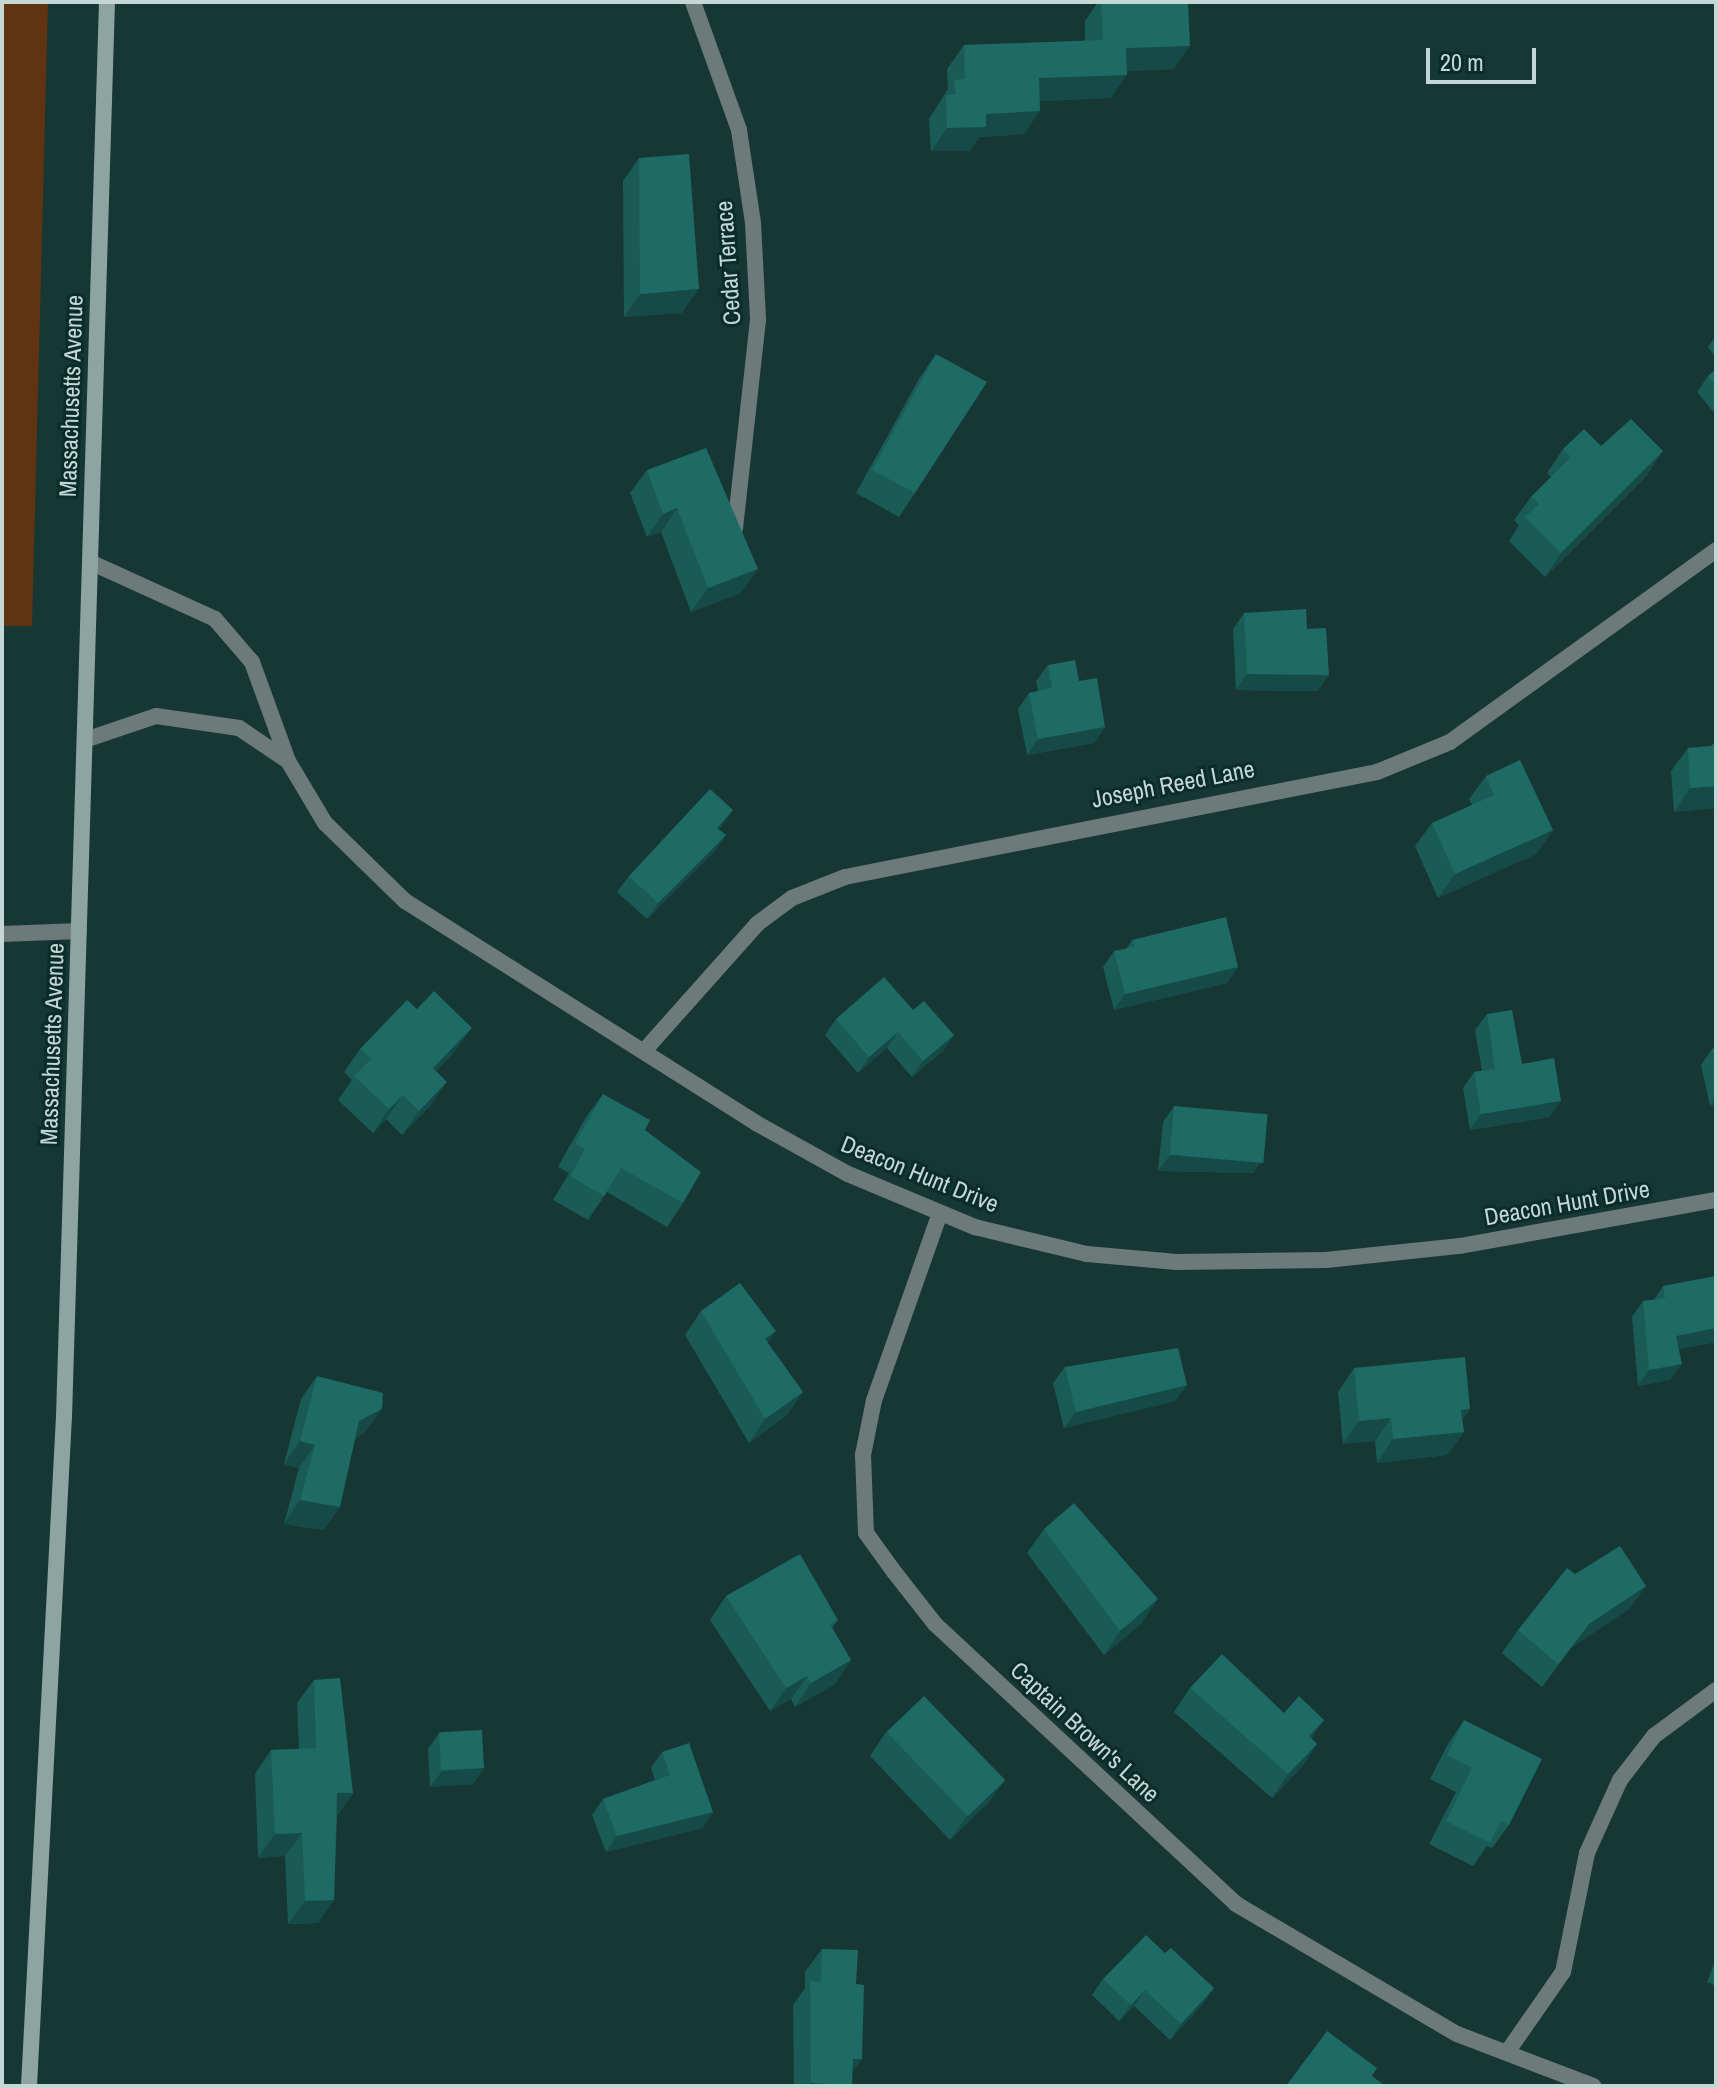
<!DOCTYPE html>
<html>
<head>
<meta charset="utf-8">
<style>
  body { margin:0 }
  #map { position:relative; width:1718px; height:2088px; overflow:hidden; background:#163734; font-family:"Archivo Narrow",sans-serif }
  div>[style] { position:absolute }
  .green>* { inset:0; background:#603311 }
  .minor>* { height:16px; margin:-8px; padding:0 8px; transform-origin:8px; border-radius:8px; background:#6c7a79 }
  .secondary>* { height:16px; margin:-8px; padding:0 8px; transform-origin:8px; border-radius:8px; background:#8da4a1 }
  .wall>* { inset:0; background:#1a5b56 }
  .shaded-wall>* { inset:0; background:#154a46 }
  .building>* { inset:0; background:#1e6a64; transform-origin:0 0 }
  span { translate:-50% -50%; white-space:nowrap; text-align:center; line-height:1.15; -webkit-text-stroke:6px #0b2d2a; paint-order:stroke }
  .street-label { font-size:24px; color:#c5d7d5 }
  .frame { position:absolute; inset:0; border:4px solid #c5d7d5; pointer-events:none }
  .scale { position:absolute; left:1426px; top:48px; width:110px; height:36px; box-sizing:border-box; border:4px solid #c5d7d5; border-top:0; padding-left:10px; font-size:24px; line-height:28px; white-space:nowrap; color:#c5d7d5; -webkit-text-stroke:6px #0b2d2a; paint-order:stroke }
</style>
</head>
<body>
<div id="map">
  <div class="green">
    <i style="clip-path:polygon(2px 2px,48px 2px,32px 626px,2px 626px)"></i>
  </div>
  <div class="minor">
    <i style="left:693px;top:2px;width:136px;rotate:70.2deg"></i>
    <i style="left:739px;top:130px;width:94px;rotate:81.4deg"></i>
    <i style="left:753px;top:223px;width:97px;rotate:87deg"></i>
    <i style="left:758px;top:320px;width:210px;rotate:96.3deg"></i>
    <i style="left:90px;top:562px;width:137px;rotate:24.5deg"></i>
    <i style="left:215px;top:619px;width:57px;rotate:49.3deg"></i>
    <i style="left:252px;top:662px;width:105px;rotate:70deg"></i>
    <i style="left:85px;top:740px;width:75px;rotate:-18.7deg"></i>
    <i style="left:156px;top:716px;width:84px;rotate:8.2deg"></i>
    <i style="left:239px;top:728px;width:59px;rotate:34deg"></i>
    <i style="left:288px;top:761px;width:72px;rotate:59.2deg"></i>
    <i style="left:325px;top:823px;width:112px;rotate:44.3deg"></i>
    <i style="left:405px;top:901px;width:415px;rotate:32.3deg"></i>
    <i style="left:756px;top:1123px;width:105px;rotate:29deg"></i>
    <i style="left:848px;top:1174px;width:138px;rotate:22.7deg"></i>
    <i style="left:975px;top:1227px;width:115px;rotate:13.6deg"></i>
    <i style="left:1087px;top:1254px;width:90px;rotate:5.1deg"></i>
    <i style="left:1177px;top:1262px;width:149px;rotate:-0.8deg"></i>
    <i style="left:1326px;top:1260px;width:135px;rotate:-6deg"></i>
    <i style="left:1460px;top:1246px;width:260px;rotate:-10.2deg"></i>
    <i style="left:2px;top:934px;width:77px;rotate:-2.2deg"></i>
    <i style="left:644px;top:1051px;width:170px;rotate:-48.3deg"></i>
    <i style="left:757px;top:924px;width:44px;rotate:-36.6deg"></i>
    <i style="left:792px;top:898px;width:57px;rotate:-21.6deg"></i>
    <i style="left:845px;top:877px;width:542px;rotate:-11.16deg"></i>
    <i style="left:1377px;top:772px;width:79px;rotate:-22.3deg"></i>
    <i style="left:1450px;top:742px;width:328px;rotate:-35.8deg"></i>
    <i style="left:940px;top:1213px;width:198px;rotate:109.4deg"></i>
    <i style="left:874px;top:1400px;width:56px;rotate:101.3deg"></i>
    <i style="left:863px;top:1455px;width:78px;rotate:87.8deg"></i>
    <i style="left:866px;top:1533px;width:49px;rotate:54.1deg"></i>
    <i style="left:895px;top:1573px;width:65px;rotate:51.9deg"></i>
    <i style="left:935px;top:1624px;width:411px;rotate:42.9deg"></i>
    <i style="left:1236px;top:1904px;width:256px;rotate:30.5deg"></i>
    <i style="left:1457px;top:2034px;width:146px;rotate:20.9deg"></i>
    <i style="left:1508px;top:2051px;width:96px;rotate:-55.2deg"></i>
    <i style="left:1563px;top:1972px;width:121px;rotate:-78.6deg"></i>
    <i style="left:1587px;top:1853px;width:80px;rotate:-65.7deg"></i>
    <i style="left:1620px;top:1780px;width:56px;rotate:-52.3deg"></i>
    <i style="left:1654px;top:1736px;width:77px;rotate:-36.6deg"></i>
  </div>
  <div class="secondary">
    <i style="left:29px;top:2086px;width:670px;rotate:-87.01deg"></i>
    <i style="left:64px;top:1417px;width:1416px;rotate:-88.26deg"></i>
  </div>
  <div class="wall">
    <i style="clip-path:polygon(1098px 2px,1188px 2px,1174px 69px,1127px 71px,1111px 98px,1040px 101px,1024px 134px,979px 137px,970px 151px,931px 151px,929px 119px,948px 89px,947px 69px,964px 45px,1085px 41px,1085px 21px)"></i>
    <i style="clip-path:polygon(639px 158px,682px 313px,624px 317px,623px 181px)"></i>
    <i style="clip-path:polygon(1716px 336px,1716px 358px,1708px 347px)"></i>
    <i style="clip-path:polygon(936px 354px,915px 493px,899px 517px,856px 493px,920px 377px)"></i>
    <i style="clip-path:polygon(1716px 369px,1716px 415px,1697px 392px,1708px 376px)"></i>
    <i style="clip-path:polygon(1601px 446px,1663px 451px,1647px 475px,1545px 577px,1509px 541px,1519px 525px,1514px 520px,1531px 497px,1551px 477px,1547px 473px,1563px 449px)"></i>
    <i style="clip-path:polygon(647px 470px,741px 593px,691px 612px,661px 532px,647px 537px,630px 493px)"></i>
    <i style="clip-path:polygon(1244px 613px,1318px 691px,1236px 690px,1233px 629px)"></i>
    <i style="clip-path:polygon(1048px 665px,1079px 681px,1105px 727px,1094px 743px,1027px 755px,1018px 709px,1029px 693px,1038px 691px,1036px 681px)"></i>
    <i style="clip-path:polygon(1716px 742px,1716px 808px,1674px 812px,1671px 771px,1688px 748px,1711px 746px)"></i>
    <i style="clip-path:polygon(1486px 776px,1553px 830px,1536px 854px,1438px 898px,1415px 846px,1432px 823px,1472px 805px,1469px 799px)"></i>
    <i style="clip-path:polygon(733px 810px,719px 829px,726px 835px,715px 851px,647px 919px,617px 892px,629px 876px)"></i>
    <i style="clip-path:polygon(1132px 940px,1238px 967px,1227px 983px,1114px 1010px,1103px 967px,1114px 951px,1126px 949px)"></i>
    <i style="clip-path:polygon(913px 1010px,954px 1035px,943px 1051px,912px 1077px,887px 1048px,858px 1073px,825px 1035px,836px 1019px)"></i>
    <i style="clip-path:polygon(1487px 1014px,1522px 1064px,1550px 1117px,1470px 1130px,1463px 1088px,1474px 1072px,1482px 1071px,1475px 1030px)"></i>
    <i style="clip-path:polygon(1716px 1048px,1716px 1105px,1710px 1106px,1701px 1065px,1712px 1049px)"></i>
    <i style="clip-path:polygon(360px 1049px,455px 1051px,436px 1071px,431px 1105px,402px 1135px,386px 1119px,373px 1133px,338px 1100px,352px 1080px,344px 1072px)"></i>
    <i style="clip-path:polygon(603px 1094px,645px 1130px,683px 1203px,667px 1227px,607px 1192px,588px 1220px,553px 1200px,569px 1173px,558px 1167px,586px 1117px)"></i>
    <i style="clip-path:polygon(1174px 1106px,1264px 1157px,1253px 1173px,1158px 1171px,1163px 1122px)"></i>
    <i style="clip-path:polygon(1716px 1276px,1716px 1342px,1679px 1349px,1670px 1380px,1638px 1386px,1632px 1317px,1643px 1301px,1654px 1300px,1663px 1286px)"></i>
    <i style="clip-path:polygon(701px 1311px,768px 1343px,803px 1392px,787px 1415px,749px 1443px,685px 1335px)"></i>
    <i style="clip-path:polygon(1065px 1367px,1187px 1385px,1175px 1401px,1064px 1428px,1053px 1383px)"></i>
    <i style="clip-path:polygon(1354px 1368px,1470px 1409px,1462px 1420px,1464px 1432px,1447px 1455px,1377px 1463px,1375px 1441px,1343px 1444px,1338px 1392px)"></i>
    <i style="clip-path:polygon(317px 1376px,365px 1432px,356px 1438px,324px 1530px,284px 1524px,299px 1468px,284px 1464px,301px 1399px)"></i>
    <i style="clip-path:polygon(1044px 1529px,1142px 1623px,1104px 1655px,1027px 1553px)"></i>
    <i style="clip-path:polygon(1575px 1574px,1646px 1586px,1629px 1609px,1572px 1647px,1542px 1687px,1502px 1653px,1518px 1630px)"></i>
    <i style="clip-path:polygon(726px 1596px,838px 1620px,832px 1628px,851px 1660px,835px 1684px,795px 1707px,791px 1699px,770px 1711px,710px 1620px)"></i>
    <i style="clip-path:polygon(314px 1680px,353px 1793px,337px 1816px,334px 1900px,318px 1923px,288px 1924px,285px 1856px,258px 1858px,255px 1774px,271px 1750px,299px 1749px,297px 1703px)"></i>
    <i style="clip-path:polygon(1190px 1688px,1284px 1713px,1324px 1720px,1311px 1738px,1317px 1744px,1301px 1768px,1272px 1798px,1174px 1712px)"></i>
    <i style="clip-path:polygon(1464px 1720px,1509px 1825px,1492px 1848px,1487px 1846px,1473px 1866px,1429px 1844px,1456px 1792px,1430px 1779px,1448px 1744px)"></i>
    <i style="clip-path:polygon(886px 1732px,1005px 1780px,988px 1803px,950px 1840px,870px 1756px)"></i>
    <i style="clip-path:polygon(439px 1733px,484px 1768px,473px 1784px,430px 1787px,428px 1749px)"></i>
    <i style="clip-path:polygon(662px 1752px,713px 1812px,702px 1828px,606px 1852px,592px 1815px,603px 1799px,655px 1780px,651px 1768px)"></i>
    <i style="clip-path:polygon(822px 1949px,852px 2085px,851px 2086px,794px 2086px,793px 2005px,805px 1988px,805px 1972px)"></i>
    <i style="clip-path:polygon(1165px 1953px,1214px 1988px,1203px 2004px,1170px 2040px,1134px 2006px,1119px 2021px,1092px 1995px,1103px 1979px)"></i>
    <i style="clip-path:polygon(1716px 1958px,1716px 1986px,1707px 1982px)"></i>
  </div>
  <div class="shaded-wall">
    <i style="clip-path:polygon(1190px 46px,1174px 69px,1110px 72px,1126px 48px)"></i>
    <i style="clip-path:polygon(1127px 75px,1111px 98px,1023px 102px,1039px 78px)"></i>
    <i style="clip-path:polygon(1040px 111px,1024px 134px,979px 137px,970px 151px,931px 151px,947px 128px,986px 114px)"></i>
    <i style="clip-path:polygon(699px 289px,682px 313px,624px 317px,640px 294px)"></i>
    <i style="clip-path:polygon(1663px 451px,1647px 475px,1545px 577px,1561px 553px)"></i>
    <i style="clip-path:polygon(677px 508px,661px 532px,647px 537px,663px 514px)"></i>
    <i style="clip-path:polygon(758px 569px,741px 593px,691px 612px,708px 588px)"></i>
    <i style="clip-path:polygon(1247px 674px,1329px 675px,1318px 691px,1236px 690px)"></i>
    <i style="clip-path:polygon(1105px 727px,1094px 743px,1027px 755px,1038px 739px)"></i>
    <i style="clip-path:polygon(1716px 786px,1716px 808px,1674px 812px,1690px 788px)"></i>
    <i style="clip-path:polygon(733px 810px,722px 826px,706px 844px,717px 828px)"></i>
    <i style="clip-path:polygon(1553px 830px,1536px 854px,1438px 898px,1455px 874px)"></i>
    <i style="clip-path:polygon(726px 835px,715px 851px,647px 919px,658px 903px)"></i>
    <i style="clip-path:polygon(1238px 967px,1227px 983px,1114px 1010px,1125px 994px)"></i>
    <i style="clip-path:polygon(472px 1028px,455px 1051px,417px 1091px,433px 1068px)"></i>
    <i style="clip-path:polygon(898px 1032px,887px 1048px,858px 1073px,869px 1057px)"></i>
    <i style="clip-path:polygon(954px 1035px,943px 1051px,912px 1077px,923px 1061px)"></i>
    <i style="clip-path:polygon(447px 1082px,431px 1105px,402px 1135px,419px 1111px)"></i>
    <i style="clip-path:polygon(403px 1095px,386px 1119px,373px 1133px,389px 1109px)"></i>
    <i style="clip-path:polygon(1716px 1097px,1716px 1105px,1710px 1106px)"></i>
    <i style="clip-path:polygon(1561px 1101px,1550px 1117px,1470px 1130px,1481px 1114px)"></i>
    <i style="clip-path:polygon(1170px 1155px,1264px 1157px,1253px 1173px,1158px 1171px)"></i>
    <i style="clip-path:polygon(1716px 1328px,1716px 1342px,1665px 1352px,1676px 1336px)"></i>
    <i style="clip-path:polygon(776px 1331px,759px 1355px,765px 1339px)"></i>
    <i style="clip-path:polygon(1682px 1364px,1670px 1380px,1638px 1386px,1649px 1370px)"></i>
    <i style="clip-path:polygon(1187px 1385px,1175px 1401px,1064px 1428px,1076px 1412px)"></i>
    <i style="clip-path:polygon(803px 1392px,787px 1415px,749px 1443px,765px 1419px)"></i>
    <i style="clip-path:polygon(382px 1409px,365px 1432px,343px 1445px,359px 1421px)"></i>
    <i style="clip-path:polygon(1470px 1409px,1454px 1432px,1461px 1410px)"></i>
    <i style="clip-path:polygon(1391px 1418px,1375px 1441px,1343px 1444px,1359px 1421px)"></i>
    <i style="clip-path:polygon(1464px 1432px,1447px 1455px,1377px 1463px,1393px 1439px)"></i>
    <i style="clip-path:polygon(300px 1441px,315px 1445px,299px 1468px,284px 1464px)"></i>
    <i style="clip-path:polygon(300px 1500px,340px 1507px,324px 1530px,284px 1524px)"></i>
    <i style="clip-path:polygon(1646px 1586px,1629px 1609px,1572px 1647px,1542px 1687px,1589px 1624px)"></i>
    <i style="clip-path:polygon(1158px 1599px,1142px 1623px,1104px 1655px,1120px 1631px)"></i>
    <i style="clip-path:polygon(851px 1660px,835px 1684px,795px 1707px,811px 1683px)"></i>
    <i style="clip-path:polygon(807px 1676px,791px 1699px,770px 1711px,786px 1688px)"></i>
    <i style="clip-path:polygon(1324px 1720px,1308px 1744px,1309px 1736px)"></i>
    <i style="clip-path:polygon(1317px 1744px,1301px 1768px,1272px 1798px,1288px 1774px)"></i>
    <i style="clip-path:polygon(484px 1768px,473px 1784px,430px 1787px,442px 1771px)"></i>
    <i style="clip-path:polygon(1005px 1780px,988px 1803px,950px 1840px,967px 1816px)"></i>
    <i style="clip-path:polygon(337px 1793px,353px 1793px,336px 1817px)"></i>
    <i style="clip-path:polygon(713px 1812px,702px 1828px,606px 1852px,617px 1836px)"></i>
    <i style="clip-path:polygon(302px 1833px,285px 1856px,258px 1858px,275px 1834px)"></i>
    <i style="clip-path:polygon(334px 1900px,318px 1923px,288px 1924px,305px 1901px)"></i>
    <i style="clip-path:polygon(1214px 1988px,1203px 2004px,1170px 2040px,1181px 2024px)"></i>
    <i style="clip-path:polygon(1145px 1990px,1134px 2006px,1119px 2021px,1131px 2005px)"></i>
    <i style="clip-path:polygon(853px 2059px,862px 2059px,845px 2082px)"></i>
    <i style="clip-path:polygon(811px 2083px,852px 2085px,851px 2086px,809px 2086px)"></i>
  </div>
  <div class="building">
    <i style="clip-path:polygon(1101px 2px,1188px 2px,1190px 46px,1126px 48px,1127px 75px,1039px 78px,1040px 111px,986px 114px,986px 127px,947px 128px,946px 95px,956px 94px,954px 80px,965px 79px,964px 45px,1103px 40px)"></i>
    <i style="clip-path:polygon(689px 154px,699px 289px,640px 294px,639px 158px)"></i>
    <i style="clip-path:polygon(936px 354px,987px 382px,915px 493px,872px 470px)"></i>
    <i style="clip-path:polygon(1716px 369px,1716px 386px,1708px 376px)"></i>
    <i style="clip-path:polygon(1631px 419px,1663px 451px,1561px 553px,1525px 517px,1539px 504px,1531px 497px,1571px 457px,1563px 449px,1584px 429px,1601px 446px)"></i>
    <i style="clip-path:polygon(706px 448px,758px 569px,708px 588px,677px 508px,663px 514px,647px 470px)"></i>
    <i style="clip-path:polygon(1306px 609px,1307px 629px,1326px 628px,1329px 675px,1247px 674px,1244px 613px)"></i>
    <i style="clip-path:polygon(1075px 660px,1079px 681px,1097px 678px,1105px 727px,1038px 739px,1029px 693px,1052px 688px,1048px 665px)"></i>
    <i style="clip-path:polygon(1716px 742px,1716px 786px,1690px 788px,1688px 748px,1711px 746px)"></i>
    <i style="clip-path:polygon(1520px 760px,1553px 830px,1455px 874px,1432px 823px,1494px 795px,1486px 776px)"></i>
    <i style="clip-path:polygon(710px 789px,733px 810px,717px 828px,726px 835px,658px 903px,629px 876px)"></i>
    <i style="clip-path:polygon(1226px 917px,1238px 967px,1125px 994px,1114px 951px,1134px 947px,1132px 940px)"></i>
    <i style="clip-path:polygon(884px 977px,913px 1010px,924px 1001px,954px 1035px,923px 1061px,898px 1032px,869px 1057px,836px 1019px)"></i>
    <i style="clip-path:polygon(434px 991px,472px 1028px,433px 1068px,447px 1082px,419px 1111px,403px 1095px,389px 1109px,354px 1076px,371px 1059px,360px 1049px,407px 1000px,417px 1009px)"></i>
    <i style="clip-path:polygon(1512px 1010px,1522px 1064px,1554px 1058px,1561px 1101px,1481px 1114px,1474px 1072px,1495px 1069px,1487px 1014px)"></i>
    <i style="clip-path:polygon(1716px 1048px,1716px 1065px,1712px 1049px)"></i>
    <i style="clip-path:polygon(603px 1094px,650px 1120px,645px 1130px,701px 1172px,683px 1203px,621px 1168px,604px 1196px,570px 1176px,585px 1149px,575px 1143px)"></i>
    <i style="left:1174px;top:1106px;width:94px;height:49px;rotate:5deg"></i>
    <i style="clip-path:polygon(1716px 1276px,1716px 1328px,1676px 1336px,1682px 1364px,1649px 1370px,1643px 1301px,1665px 1298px,1663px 1286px)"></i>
    <i style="clip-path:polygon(740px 1283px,776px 1331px,765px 1339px,803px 1392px,765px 1419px,701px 1311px)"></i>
    <i style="clip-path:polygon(1178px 1348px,1187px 1385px,1076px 1412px,1065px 1367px)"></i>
    <i style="clip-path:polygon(1465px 1357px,1470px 1409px,1461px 1410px,1464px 1432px,1393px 1439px,1391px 1418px,1359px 1421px,1354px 1368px)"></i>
    <i style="clip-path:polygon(317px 1376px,383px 1393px,382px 1409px,359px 1421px,340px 1507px,300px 1500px,315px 1445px,300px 1441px)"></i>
    <i style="clip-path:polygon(1074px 1503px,1158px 1599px,1120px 1631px,1044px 1529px)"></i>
    <i style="clip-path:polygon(1620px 1546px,1646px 1586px,1589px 1624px,1558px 1664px,1518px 1630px,1567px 1568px,1575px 1574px)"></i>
    <i style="clip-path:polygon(800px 1554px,838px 1620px,830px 1624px,851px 1660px,811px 1683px,807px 1676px,786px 1688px,726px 1596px)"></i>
    <i style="clip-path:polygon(1222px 1654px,1284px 1713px,1299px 1696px,1324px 1720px,1309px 1736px,1317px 1744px,1288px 1774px,1190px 1688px)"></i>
    <i style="clip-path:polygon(340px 1678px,353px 1793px,337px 1793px,334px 1900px,305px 1901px,302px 1833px,275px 1834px,271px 1750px,316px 1748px,314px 1680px)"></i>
    <i style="left:924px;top:1696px;width:117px;height:52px;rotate:46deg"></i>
    <i style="clip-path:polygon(1464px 1720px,1542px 1759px,1509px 1825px,1501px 1821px,1490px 1843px,1446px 1821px,1472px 1768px,1447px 1755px)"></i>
    <i style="left:482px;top:1730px;width:38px;height:43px;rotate:87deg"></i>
    <i style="clip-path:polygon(689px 1743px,713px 1812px,617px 1836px,603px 1799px,670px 1775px,662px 1752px)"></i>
    <i style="clip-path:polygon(1146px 1935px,1165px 1953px,1171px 1948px,1214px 1988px,1181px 2024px,1145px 1990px,1131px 2005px,1103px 1979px)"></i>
    <i style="clip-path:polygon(822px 1949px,858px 1950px,856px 1984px,864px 1985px,862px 2059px,853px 2059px,852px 2085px,811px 2083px,810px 1981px,821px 1982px)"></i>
    <i style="clip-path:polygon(1327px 2031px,1377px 2068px,1372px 2076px,1385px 2086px,1286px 2086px)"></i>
  </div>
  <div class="street-label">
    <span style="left:728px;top:263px;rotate:-94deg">Cedar Terrace</span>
    <span style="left:71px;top:396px;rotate:-88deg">Massachusetts Avenue</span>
    <span style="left:1173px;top:784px;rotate:-11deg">Joseph Reed Lane</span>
    <span style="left:52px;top:1044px;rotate:-88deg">Massachusetts Avenue</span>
    <span style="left:920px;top:1174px;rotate:22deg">Deacon Hunt Drive</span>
    <span style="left:1567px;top:1203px;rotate:-10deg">Deacon Hunt Drive</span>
    <span style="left:1085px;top:1732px;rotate:43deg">Captain Brown's Lane</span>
  </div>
  <div class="frame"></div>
  <div class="scale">20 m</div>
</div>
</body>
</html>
